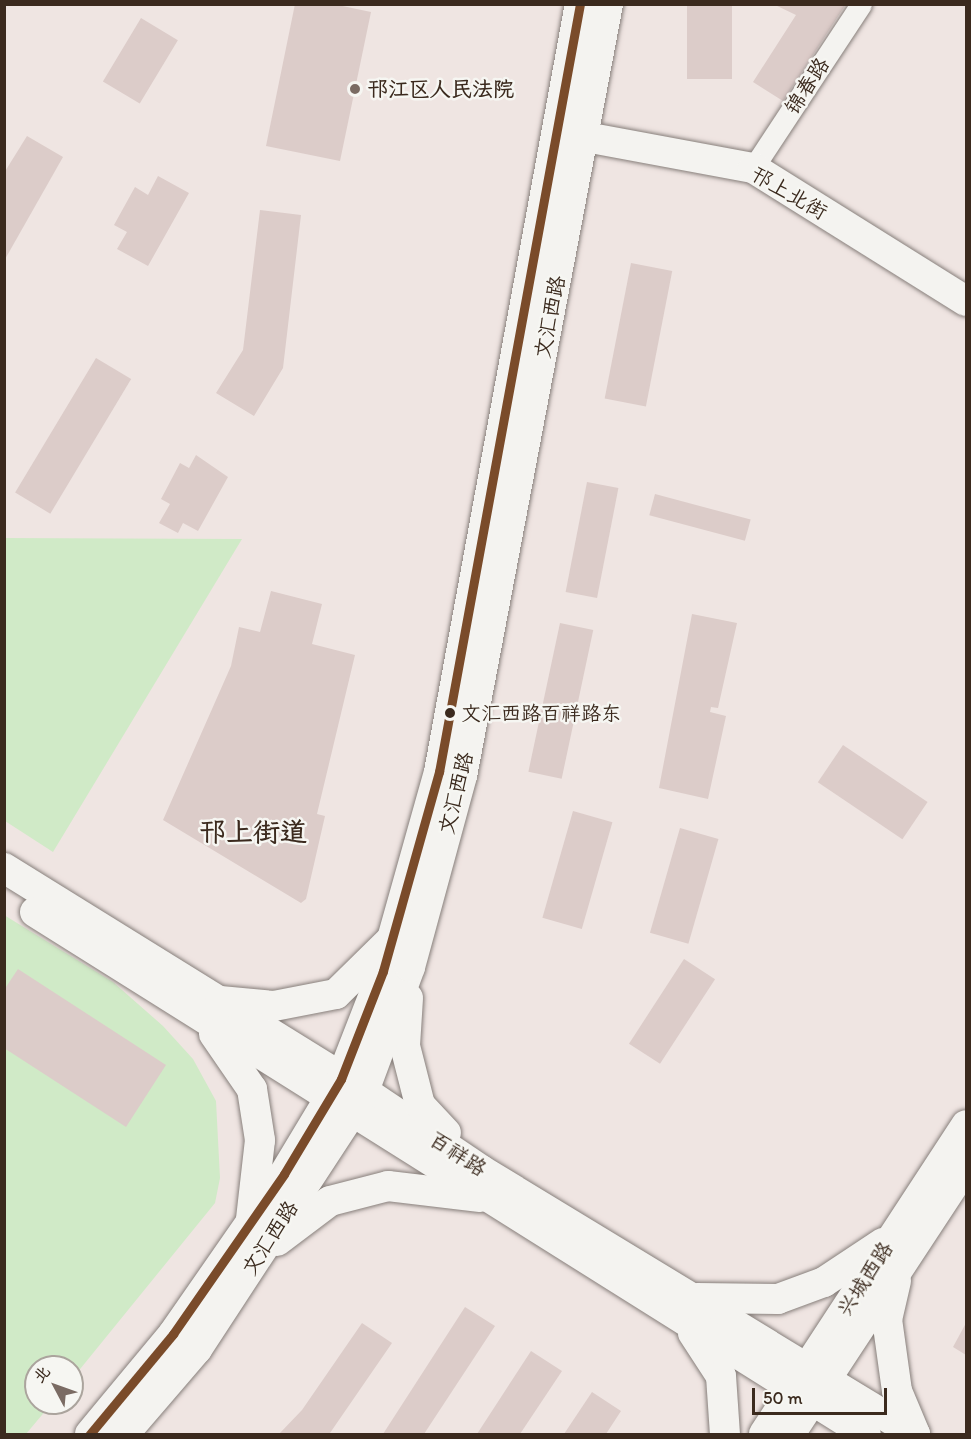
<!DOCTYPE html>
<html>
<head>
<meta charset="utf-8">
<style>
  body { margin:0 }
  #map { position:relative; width:971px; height:1439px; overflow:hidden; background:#efe5e2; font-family:Itim,"LXGW WenKai TC",sans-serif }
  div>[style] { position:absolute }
  .green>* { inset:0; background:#d0eac7 }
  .building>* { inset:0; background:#dcccc9; transform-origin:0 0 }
  .roads { filter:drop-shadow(0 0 2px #877f7b) drop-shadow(0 0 2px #877f7b) }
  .street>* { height:21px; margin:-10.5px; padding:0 10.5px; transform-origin:10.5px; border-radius:10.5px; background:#f4f3f0 }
  .secondary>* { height:30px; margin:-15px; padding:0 15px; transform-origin:15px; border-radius:15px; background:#f4f3f0 }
  .bus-1>* { height:9px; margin:-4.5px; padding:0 4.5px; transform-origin:4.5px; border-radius:4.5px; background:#7a4b2a }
  .dots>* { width:16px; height:16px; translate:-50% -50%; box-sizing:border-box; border:3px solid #f6f6f2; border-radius:50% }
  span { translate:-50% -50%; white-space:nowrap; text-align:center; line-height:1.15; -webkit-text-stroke:5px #f6f6f2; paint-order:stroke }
  .bus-label { font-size:20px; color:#3b2a1e }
  .left { translate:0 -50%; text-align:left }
  .street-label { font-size:21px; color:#3b2a1e }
  .poi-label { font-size:21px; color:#3b2a1e; font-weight:700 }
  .district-label { font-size:27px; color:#3b2a1e; font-weight:700 }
  .frame { position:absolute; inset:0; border:6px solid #3b2a1e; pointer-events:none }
  .north { position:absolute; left:24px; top:1355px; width:60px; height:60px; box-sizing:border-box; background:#f6f6f2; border:2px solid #aba49d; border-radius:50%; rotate:311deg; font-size:16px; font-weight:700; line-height:24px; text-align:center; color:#3b2a1e }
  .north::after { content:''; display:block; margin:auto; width:21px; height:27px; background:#7a6b63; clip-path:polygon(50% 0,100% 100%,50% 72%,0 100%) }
  .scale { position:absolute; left:752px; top:1388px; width:135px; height:27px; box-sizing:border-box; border:3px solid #3b2a1e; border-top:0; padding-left:8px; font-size:18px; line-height:21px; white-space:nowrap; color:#3b2a1e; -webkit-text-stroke:4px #f6f6f2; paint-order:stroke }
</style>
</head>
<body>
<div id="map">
  <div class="green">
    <i style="clip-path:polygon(4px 538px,242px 539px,53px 852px,5px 821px)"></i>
    <i style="clip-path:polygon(4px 915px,113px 982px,163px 1026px,193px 1059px,216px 1101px,220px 1178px,215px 1203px,72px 1379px,72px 1367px,36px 1367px,36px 1403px,52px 1403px,26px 1434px,4px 1434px)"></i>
  </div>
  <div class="building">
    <i style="clip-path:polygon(295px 4px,333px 4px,371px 12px,340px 161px,266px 146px)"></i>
    <i style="left:687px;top:4px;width:45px;height:75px"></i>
    <i style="clip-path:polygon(773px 4px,846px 4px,783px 101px,753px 82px,796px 15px)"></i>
    <i style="left:141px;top:18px;width:43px;height:74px;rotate:31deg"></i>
    <i style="clip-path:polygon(27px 136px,63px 157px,4px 261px,4px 173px)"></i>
    <i style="clip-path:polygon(158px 176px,189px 193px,148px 266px,117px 249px,127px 232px,114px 225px,135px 187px,148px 195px)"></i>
    <i style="clip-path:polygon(260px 210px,301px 215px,283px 368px,254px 416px,216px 393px,243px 350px)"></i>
    <i style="left:631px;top:263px;width:42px;height:138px;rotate:11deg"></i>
    <i style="left:96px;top:358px;width:41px;height:157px;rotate:31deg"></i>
    <i style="clip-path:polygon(196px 455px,228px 477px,198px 531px,183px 523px,178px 533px,159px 523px,170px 504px,161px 499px,180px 463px,189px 468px)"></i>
    <i style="left:587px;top:482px;width:32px;height:112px;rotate:11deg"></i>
    <i style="left:655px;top:494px;width:99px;height:22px;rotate:15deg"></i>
    <i style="clip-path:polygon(271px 591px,322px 604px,312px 644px,355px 655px,317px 814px,325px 816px,306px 899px,301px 903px,163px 820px,231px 666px,239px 627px,260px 632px)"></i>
    <i style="clip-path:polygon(692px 614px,737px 623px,718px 708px,711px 707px,710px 712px,726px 716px,708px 799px,659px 788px)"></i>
    <i style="left:560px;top:623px;width:34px;height:152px;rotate:12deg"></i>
    <i style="left:843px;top:745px;width:102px;height:45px;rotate:34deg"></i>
    <i style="left:573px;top:811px;width:41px;height:111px;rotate:16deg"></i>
    <i style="left:680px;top:828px;width:40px;height:109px;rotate:16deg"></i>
    <i style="left:684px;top:959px;width:37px;height:101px;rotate:33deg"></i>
    <i style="clip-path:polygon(18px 969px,166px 1065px,126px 1127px,4px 1048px,4px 990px)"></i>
    <i style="clip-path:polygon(465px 1307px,495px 1326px,424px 1434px,383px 1434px)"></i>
    <i style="clip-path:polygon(362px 1323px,392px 1343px,330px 1433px,279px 1434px,302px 1410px)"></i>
    <i style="clip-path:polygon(966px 1323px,966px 1355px,953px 1347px)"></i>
    <i style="clip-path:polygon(531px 1351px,562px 1371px,520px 1434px,477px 1434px)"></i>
    <i style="clip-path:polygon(592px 1392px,621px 1411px,606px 1434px,564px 1434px)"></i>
  </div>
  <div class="roads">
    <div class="street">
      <i style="left:753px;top:168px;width:196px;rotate:-56.6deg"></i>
    </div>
    <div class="secondary">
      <i style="left:564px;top:133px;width:192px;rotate:10.5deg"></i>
      <i style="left:753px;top:168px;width:251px;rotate:32deg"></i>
      <i style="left:4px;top:868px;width:423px;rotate:31.8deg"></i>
      <i style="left:364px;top:1091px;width:141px;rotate:34deg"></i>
      <i style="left:481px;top:1170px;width:508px;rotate:31.31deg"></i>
      <i style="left:35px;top:912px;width:981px;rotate:32.14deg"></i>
      <i style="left:408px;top:998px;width:48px;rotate:93.6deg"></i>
      <i style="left:405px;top:1046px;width:61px;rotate:75.7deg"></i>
      <i style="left:420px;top:1105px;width:38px;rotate:47deg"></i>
      <i style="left:220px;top:1001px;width:54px;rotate:5.3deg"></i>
      <i style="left:274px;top:1006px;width:63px;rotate:-11deg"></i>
      <i style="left:336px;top:994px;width:77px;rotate:-44.5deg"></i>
      <i style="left:214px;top:1034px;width:67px;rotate:55.4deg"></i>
      <i style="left:252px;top:1089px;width:52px;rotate:81.1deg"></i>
      <i style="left:260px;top:1140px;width:80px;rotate:96.5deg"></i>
      <i style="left:277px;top:1241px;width:66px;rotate:-37deg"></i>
      <i style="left:330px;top:1201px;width:60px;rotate:-14.5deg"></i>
      <i style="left:388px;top:1186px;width:93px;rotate:6.8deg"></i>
      <i style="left:896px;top:1281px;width:39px;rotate:103deg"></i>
      <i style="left:887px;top:1319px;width:73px;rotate:82.1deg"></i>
      <i style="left:897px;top:1391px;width:47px;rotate:67.3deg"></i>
      <i style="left:697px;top:1298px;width:81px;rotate:0.7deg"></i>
      <i style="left:778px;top:1299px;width:49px;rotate:-20.3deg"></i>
      <i style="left:824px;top:1282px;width:71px;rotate:-33.5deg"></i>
      <i style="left:693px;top:1333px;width:51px;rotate:56.9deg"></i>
      <i style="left:721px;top:1376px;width:58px;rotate:86.1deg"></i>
      <i style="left:90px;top:1434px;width:130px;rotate:-50.3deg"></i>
      <i style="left:173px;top:1334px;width:195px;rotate:-55.2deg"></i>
      <i style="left:284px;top:1174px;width:111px;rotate:-59deg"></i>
      <i style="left:341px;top:1079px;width:116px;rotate:-68.7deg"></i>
      <i style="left:383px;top:971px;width:207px;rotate:-74.3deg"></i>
      <i style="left:439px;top:772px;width:781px;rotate:-79.6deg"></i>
      <i style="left:124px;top:1434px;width:112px;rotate:-49.3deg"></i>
      <i style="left:197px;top:1349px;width:283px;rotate:-56.8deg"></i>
      <i style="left:352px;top:1112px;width:24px;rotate:-60deg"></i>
      <i style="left:364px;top:1091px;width:132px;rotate:-69.6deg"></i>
      <i style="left:410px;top:967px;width:198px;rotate:-74.8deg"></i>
      <i style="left:462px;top:776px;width:786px;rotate:-79.29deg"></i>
      <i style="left:764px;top:1434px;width:369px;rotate:-56.8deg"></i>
      <i style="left:790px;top:1434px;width:321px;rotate:-56.7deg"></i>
    </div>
  </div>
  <div class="bus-1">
    <i style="left:90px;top:1434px;width:130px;rotate:-50.3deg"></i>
    <i style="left:173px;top:1334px;width:195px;rotate:-55.2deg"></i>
    <i style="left:284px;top:1174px;width:111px;rotate:-59deg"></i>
    <i style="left:341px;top:1079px;width:116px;rotate:-68.7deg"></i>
    <i style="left:383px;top:971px;width:207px;rotate:-74.3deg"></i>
    <i style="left:439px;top:772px;width:781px;rotate:-79.6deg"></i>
  </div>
  <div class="dots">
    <i style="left:355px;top:89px;background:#7a6b63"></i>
    <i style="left:450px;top:713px;background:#3b2a1e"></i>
  </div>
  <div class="bus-label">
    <span class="left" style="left:461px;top:713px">文汇西路百祥路东</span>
  </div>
  <div class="street-label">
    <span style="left:807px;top:86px;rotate:-57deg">锦春路</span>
    <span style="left:789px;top:193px;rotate:30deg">邗上北街</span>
    <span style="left:550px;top:317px;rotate:-79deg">文汇西路</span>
    <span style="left:456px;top:793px;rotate:-76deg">文汇西路</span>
    <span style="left:458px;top:1154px;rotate:33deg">百祥路</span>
    <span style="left:270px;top:1238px;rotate:-57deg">文汇西路</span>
    <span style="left:865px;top:1279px;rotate:-57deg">兴城西路</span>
  </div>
  <div class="poi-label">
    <span class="left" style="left:367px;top:89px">邗江区人民法院</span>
  </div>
  <div class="district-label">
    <span style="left:253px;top:832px">邗上街道</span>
  </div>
  <div class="frame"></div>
  <div class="north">北</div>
  <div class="scale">50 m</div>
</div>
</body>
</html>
